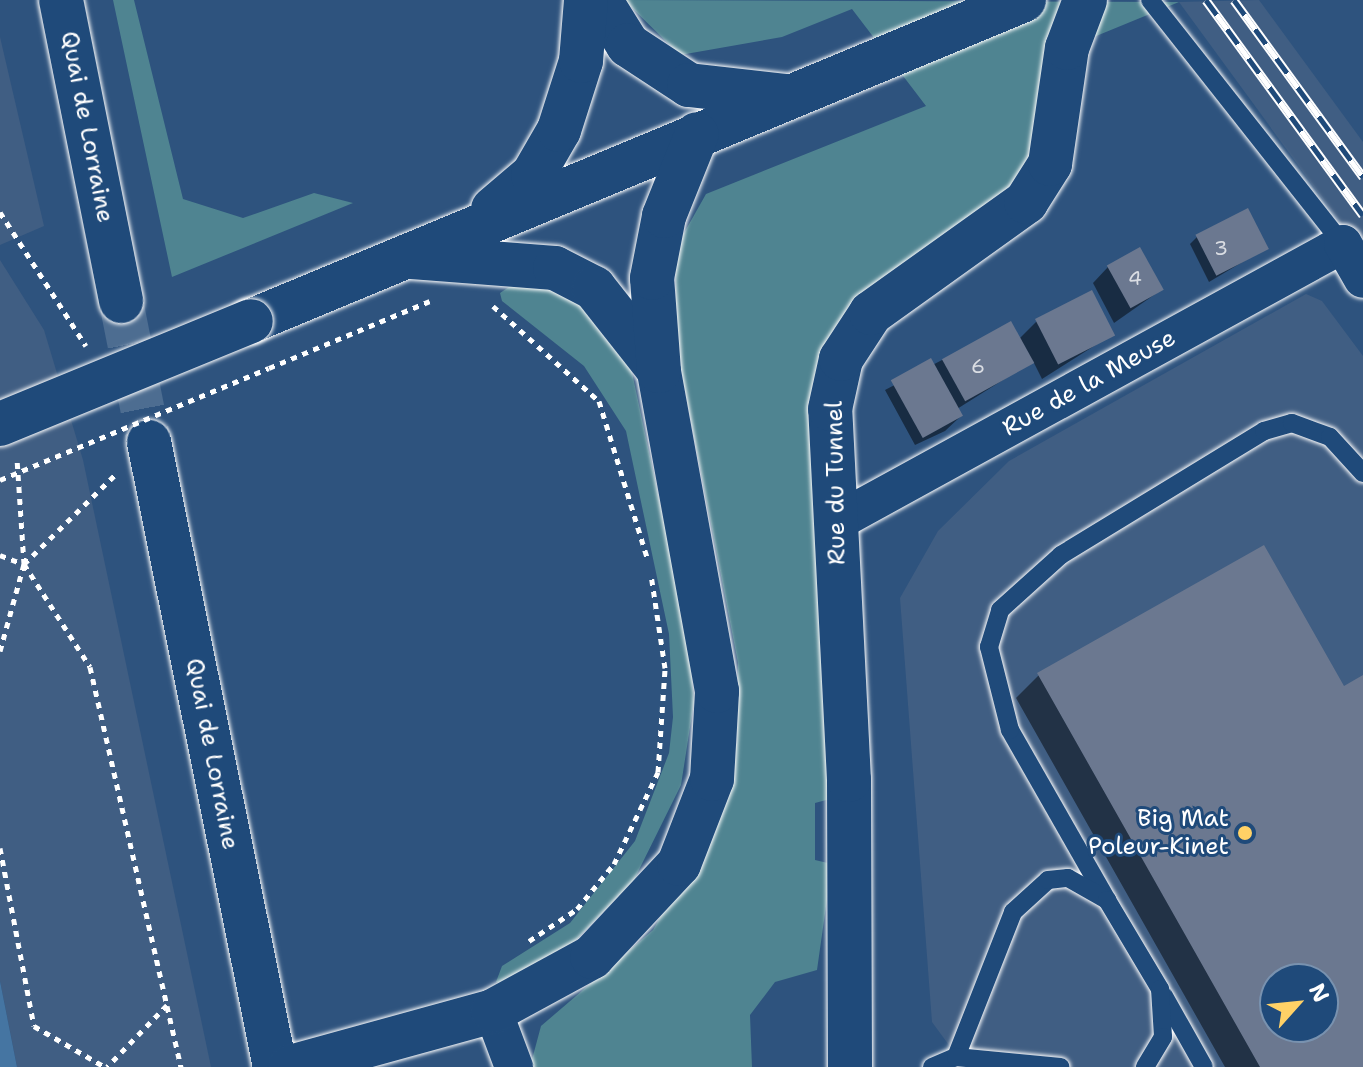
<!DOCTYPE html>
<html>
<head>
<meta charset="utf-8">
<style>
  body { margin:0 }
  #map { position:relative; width:1363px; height:1067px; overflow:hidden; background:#2e537e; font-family:"Shantell Sans",sans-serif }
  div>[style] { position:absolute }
  .built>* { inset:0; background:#405e83 }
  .green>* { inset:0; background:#4f8491 }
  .water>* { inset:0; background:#4575a2 }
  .shadow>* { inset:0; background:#0007 }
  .building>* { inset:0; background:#6b7890; transform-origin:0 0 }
  .secondary-tunnel>* { height:44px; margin-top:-22px; transform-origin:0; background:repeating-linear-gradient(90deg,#4d6d91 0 44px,transparent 0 66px) }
  .path>* { height:5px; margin-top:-2.5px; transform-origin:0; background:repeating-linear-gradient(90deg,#fff 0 6px,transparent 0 12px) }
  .roads { filter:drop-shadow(0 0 2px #fff) drop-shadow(0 0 2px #fff) }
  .service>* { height:18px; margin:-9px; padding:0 9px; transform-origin:9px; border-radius:9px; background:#1f4a7a }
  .minor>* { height:38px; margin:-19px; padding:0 19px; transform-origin:19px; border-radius:19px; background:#1f4a7a }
  .tertiary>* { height:44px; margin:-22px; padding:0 22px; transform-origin:22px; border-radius:22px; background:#1f4a7a }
  .secondary>* { height:44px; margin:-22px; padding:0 22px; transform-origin:22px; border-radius:22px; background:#1f4a7a }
  .rail>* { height:9px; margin-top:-4.5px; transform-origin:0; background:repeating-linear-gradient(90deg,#1f4a7a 0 18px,#fff 0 36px); box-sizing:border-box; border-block:2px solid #fff }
  .path-bridge>* { height:5px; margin-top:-2.5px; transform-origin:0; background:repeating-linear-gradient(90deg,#fff 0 6px,transparent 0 12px) }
  .bridges { filter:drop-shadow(0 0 2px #fff) drop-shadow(0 0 2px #fff) }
  .secondary-bridge>* { height:44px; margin:-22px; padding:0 22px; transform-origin:22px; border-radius:22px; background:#1f4a7a }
  .dots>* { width:22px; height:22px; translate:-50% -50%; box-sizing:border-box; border:4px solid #1f4a7a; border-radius:50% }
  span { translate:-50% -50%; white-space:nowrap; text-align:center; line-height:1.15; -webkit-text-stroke:6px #1f4a7a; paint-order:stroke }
  .number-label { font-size:20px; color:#dadde3 }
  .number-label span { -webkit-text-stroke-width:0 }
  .street-label { font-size:24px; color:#fff }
  .poi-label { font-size:24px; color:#fff }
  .right { translate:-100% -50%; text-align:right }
  .north { position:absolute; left:1259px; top:963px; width:80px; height:80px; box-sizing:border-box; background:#1f4a7a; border:2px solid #7992af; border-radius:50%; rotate:63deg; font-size:22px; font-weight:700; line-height:32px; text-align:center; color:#fff }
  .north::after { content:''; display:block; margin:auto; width:28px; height:36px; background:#ffd166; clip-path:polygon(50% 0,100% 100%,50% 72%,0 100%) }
</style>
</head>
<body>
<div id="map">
  <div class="built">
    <i style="clip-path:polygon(1259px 0,1363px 142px,1363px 254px,1179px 2px)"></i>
    <i style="clip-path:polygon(0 37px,44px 226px,0 245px)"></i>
    <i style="clip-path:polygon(0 260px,44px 330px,83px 460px,211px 1067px,17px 1067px,0 981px)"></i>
    <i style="clip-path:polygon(evenodd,1306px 294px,1322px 301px,1363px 356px,1363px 1067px,965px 1067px,932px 1022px,900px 598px,938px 531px,1009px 461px,1306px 294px,1275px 979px,1323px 979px,1323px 1027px,1275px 1027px,1275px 979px)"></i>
  </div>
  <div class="green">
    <i style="clip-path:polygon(113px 0,134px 0,183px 199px,243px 218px,314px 193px,353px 203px,172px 277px)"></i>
    <i style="clip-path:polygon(624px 0,1179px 2px,1067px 48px,1050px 164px,845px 318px,830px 799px,815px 803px,815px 860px,832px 864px,817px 970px,775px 982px,750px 1015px,752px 1067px,530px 1067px,541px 1026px,653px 930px,720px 809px,737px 742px,738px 663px,677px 349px,675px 249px,706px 194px,926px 106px,852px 9px,782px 37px,680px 55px)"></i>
    <i style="clip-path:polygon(515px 283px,572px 291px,627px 349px,688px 634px,694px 702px,681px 785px,634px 880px,574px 942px,504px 984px,496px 982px,502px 966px,570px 923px,635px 841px,669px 753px,673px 717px,669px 634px,626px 431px,584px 366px,502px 301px,500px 293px)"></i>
  </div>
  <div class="water">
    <i style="clip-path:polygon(0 981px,17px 1067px,0 1067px)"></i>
  </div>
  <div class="shadow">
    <i style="clip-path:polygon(1197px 237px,1266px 248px,1209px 282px,1190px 244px)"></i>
    <i style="clip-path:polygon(1108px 267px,1161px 290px,1114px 323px,1093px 283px)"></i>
    <i style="clip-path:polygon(1037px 321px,1113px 334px,1042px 379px,1033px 361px,957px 409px,961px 416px,945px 431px,915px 445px,885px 390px,942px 360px,1019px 339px)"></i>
    <i style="clip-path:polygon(evenodd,1039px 675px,1343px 689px,1363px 678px,1363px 1067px,1225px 1067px,1016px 698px,1039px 675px,1275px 979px,1323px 979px,1323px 1027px,1275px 1027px,1275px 979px)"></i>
  </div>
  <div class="building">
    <i style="left:1248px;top:208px;width:46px;height:59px;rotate:63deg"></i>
    <i style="left:1140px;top:247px;width:49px;height:38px;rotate:61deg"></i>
    <i style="left:1092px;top:290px;width:51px;height:64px;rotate:63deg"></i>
    <i style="left:1011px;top:321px;width:48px;height:79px;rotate:61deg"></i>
    <i style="left:931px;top:358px;width:66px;height:46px;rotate:61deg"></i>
    <i style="clip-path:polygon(evenodd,1264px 545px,1344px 686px,1363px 675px,1363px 1067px,1260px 1067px,1037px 673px,1264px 545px,1275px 979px,1323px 979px,1323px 1027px,1275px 1027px,1275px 979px)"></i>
  </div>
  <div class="secondary-tunnel">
    <i style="left:121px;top:301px;width:144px;rotate:78.8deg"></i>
  </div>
  <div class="path">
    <i style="left:0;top:212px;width:159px;rotate:57.3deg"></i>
    <i style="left:493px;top:306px;width:142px;rotate:41.9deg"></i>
    <i style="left:599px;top:401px;width:166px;rotate:72.9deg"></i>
    <i style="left:269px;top:368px;width:174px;rotate:-22.6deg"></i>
    <i style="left:0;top:555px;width:26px;rotate:21deg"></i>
    <i style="left:24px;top:564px;width:122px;rotate:57.3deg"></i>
    <i style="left:90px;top:667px;width:347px;rotate:77.2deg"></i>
    <i style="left:167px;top:1005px;width:86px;rotate:134.1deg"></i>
    <i style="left:24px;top:564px;width:127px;rotate:-44.4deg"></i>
    <i style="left:0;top:651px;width:90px;rotate:-74.6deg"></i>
    <i style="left:24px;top:564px;width:105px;rotate:-93.8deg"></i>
    <i style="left:0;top:848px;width:181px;rotate:79.2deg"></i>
    <i style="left:34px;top:1026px;width:82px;rotate:30deg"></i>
    <i style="left:529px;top:941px;width:58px;rotate:-33.7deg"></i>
    <i style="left:577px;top:909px;width:58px;rotate:-50.6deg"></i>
    <i style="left:614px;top:864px;width:102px;rotate:-64.4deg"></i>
    <i style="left:658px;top:772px;width:104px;rotate:-86.1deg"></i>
    <i style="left:665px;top:668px;width:95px;rotate:-98.5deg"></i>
    <i style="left:167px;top:1006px;width:63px;rotate:77.1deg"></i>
  </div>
  <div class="roads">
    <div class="service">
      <i style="left:1150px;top:0;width:311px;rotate:51.7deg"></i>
      <i style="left:1107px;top:900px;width:196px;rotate:-119.7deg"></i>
      <i style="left:1010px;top:730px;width:86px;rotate:-104.2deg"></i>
      <i style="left:989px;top:647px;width:39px;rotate:-73deg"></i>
      <i style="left:1000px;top:610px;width:82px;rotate:-42deg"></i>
      <i style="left:1061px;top:555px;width:238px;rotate:-31.4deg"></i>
      <i style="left:1264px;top:431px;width:29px;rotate:-16deg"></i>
      <i style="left:1292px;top:423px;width:40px;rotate:20.2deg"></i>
      <i style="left:1330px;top:437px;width:49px;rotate:47.5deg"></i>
      <i style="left:1164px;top:996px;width:81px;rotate:60.6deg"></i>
      <i style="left:956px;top:1057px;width:156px;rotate:-68.5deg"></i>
      <i style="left:1013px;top:912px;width:47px;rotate:-42.4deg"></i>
      <i style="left:1048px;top:880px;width:20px;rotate:-6deg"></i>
      <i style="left:1068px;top:878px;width:45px;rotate:29.4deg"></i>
      <i style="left:1107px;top:900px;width:104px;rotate:59.2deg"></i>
      <i style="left:1160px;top:989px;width:48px;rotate:86.4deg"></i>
      <i style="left:1163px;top:1037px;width:35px;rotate:121deg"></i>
      <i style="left:932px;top:1067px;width:26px;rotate:-23deg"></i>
      <i style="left:956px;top:1057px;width:105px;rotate:5.4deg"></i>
    </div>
    <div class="minor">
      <i style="left:836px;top:522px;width:578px;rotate:-28.74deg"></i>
      <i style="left:1343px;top:244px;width:40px;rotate:60.3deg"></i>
      <i style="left:493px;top:1011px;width:60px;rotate:69.4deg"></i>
    </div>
    <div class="tertiary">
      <i style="left:850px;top:1067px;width:287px;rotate:-90.2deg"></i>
      <i style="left:849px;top:780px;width:371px;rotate:-92.9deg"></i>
      <i style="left:830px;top:409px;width:51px;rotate:-77.6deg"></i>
      <i style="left:841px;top:359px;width:55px;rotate:-56.9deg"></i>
      <i style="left:871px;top:313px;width:191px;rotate:-35.6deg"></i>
      <i style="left:1026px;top:202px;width:45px;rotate:-57.7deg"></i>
      <i style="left:1050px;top:164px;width:117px;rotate:-81.7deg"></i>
      <i style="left:1067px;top:48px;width:51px;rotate:-69.4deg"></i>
    </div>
    <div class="secondary">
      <i style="left:61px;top:0;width:307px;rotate:78.7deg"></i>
      <i style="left:600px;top:0;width:53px;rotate:58.1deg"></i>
      <i style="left:628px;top:45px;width:73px;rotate:33.3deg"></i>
      <i style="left:689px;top:85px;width:98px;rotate:6.5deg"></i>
      <i style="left:493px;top:209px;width:52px;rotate:-40.4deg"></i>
      <i style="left:533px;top:175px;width:52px;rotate:-60deg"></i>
      <i style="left:559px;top:130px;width:72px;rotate:-72.3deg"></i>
      <i style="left:581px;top:61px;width:61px;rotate:-85.3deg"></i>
      <i style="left:412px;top:257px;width:143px;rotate:4.4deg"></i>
      <i style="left:555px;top:268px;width:44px;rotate:27.1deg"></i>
      <i style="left:594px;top:288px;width:103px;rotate:51.7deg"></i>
      <i style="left:251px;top:321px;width:837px;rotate:-22.55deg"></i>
      <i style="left:149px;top:442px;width:638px;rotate:78.6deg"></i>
      <i style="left:290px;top:1067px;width:211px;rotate:-15.4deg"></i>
      <i style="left:493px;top:1011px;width:113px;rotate:-28.6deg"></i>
      <i style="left:592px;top:957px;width:127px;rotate:-46.9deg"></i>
      <i style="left:679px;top:864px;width:91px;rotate:-68.8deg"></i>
      <i style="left:712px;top:779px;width:88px;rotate:-86.7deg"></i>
      <i style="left:717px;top:691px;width:325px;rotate:-100.3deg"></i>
      <i style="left:659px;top:371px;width:93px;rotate:-94.3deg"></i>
      <i style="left:652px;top:278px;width:63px;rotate:-79deg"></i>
      <i style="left:664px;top:216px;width:88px;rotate:-68.1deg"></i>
    </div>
  </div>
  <div class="rail">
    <i style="left:1206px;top:0;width:266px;rotate:53.9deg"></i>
    <i style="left:1234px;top:0;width:219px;rotate:53.9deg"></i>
  </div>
  <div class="path-bridge">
    <i style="left:0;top:480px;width:291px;rotate:-22.6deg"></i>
  </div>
  <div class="bridges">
    <div class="secondary-bridge">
      <i style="left:0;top:424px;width:271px;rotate:-22.3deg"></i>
    </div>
  </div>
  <div class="dots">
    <i style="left:1245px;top:833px;background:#ffd166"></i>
  </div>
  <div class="number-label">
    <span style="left:1221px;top:248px">3</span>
    <span style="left:1135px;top:278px">4</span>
    <span style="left:978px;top:366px">6</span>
  </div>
  <div class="street-label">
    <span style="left:87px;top:127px;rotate:79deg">Quai de Lorraine</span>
    <span style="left:1089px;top:383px;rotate:-29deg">Rue de la Meuse</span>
    <span style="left:836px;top:483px;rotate:-91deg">Rue du Tunnel</span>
    <span style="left:212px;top:754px;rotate:79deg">Quai de Lorraine</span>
  </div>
  <div class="poi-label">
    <span class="right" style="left:1229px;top:833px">Big Mat<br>Poleur-Kinet</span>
  </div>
  <div class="north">N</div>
</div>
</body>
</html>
